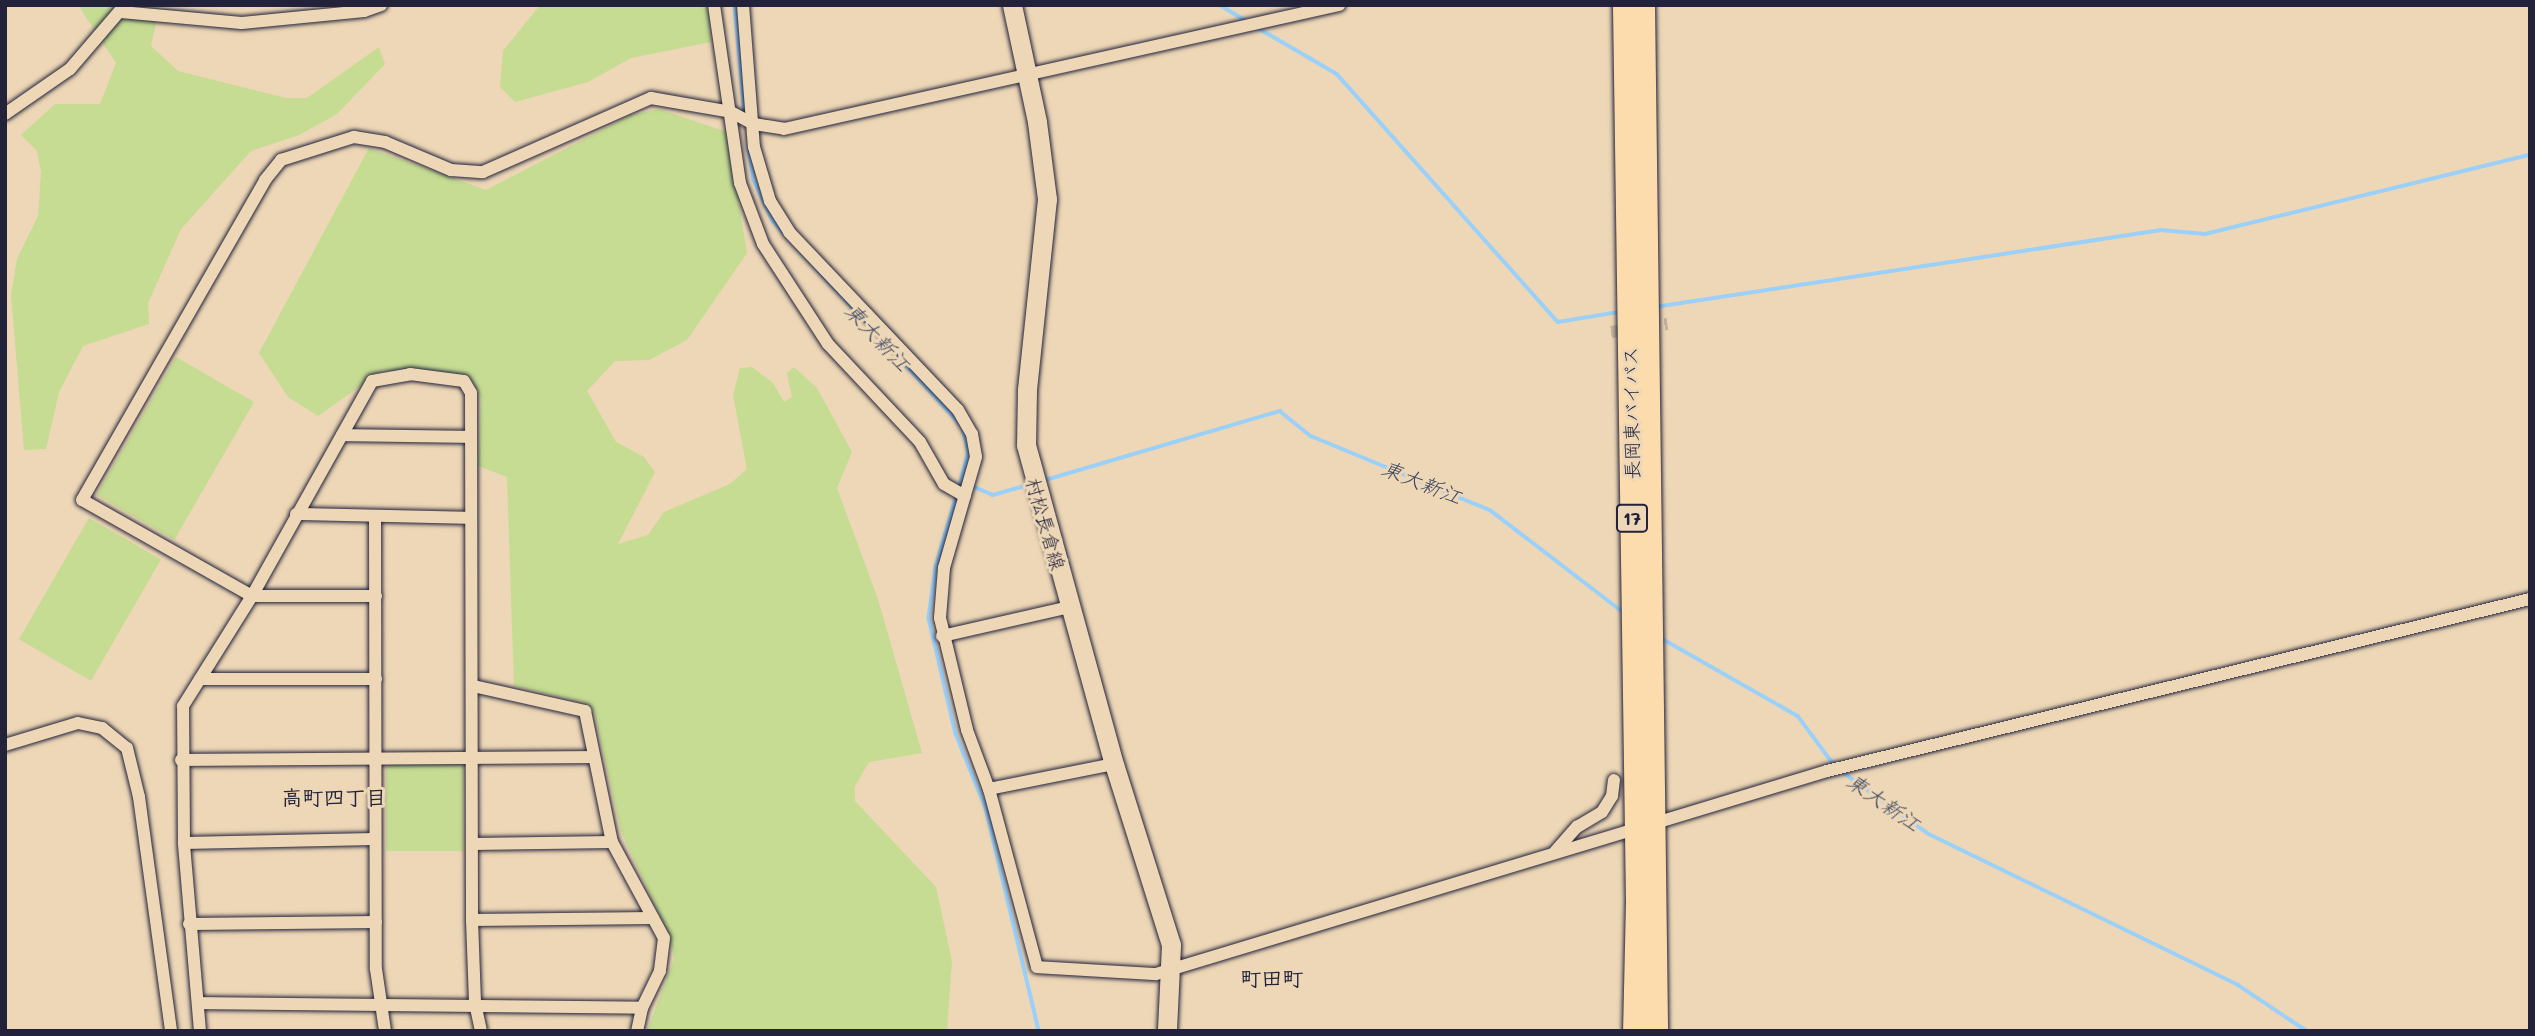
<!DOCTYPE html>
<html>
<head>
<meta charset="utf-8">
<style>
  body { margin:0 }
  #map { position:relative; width:2535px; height:1036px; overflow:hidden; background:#edd7b6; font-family:Mali,"Klee One",sans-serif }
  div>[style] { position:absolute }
  .green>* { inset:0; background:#c5dc92; transform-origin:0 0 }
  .stream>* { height:3.5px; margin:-1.75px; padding:0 1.75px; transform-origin:1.75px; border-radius:1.75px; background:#9bd0f9 }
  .street-tunnel>* { height:12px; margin-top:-6px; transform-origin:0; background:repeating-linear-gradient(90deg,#c4b39d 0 12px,transparent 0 18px) }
  .roads { filter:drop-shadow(0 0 2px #22223b) drop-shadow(0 0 2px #22223b) }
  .street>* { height:12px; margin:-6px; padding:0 6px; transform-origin:6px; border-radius:6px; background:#edd7b6 }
  .secondary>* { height:19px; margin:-9.5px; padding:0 9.5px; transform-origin:9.5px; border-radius:9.5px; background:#edd7b6 }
  .highway>* { height:24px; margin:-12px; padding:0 12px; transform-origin:12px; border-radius:12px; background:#fcdcac }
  span { translate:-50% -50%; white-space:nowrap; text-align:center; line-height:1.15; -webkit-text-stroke:6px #edd7b6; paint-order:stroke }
  .shield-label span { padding:2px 5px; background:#edd7b6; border:2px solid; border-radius:5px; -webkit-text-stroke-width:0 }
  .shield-label { font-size:18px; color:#22223b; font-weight:700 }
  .street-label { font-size:19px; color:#22223b }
  .water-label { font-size:21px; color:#3a4561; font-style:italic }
  .neighbourhood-label { font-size:21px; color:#22223b; font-weight:700 }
  .frame { position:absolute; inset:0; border:7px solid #22223b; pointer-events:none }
</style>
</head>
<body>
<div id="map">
  <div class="green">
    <i style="clip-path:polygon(78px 5px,160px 5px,151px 46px,178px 71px,286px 98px,307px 98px,379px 47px,385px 64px,337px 114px,299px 135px,251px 151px,181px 229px,148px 303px,149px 324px,83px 346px,59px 392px,46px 449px,24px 450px,11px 295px,17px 259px,38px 216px,41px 172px,37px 151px,21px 135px,55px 104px,100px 104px,116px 63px)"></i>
    <i style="clip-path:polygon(540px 5px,708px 5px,711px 42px,631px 58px,588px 82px,515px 102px,500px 87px,503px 51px)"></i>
    <i style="clip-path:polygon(659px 109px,727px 132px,747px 253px,687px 340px,649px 360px,615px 361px,587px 391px,616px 442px,644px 457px,655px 472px,618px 544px,648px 535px,664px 512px,730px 484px,747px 469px,733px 395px,740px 368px,752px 367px,773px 383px,784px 402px,792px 397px,787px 373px,794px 367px,817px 388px,852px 452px,837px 488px,878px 599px,922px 753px,869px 762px,855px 786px,855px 801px,936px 887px,952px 961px,947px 1031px,647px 1031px,674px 959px,670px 938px,621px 832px,594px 711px,586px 703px,514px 686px,507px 477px,478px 466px,481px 398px,471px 380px,456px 374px,383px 370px,318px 416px,288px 397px,259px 353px,369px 148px,486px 190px,631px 115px)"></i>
    <i style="left:176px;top:357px;width:90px;height:159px;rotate:30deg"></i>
    <i style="left:89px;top:518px;width:83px;height:140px;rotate:30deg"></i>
    <i style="left:386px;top:765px;width:77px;height:86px"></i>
  </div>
  <div class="stream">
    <i style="left:735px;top:5px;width:109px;rotate:84.8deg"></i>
    <i style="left:1220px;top:5px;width:33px;rotate:31deg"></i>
    <i style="left:1258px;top:28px;width:91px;rotate:30.2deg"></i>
    <i style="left:1337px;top:74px;width:332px;rotate:48.3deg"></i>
    <i style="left:1558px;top:322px;width:62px;rotate:-9.3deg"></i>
    <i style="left:749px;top:149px;width:31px;rotate:81deg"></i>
    <i style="left:754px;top:180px;width:45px;rotate:65.1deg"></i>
    <i style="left:773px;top:221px;width:276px;rotate:47.3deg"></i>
    <i style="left:1655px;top:307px;width:512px;rotate:-8.65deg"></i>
    <i style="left:2161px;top:230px;width:44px;rotate:5.2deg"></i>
    <i style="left:2205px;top:234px;width:334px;rotate:-13.7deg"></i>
    <i style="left:1042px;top:481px;width:248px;rotate:-16.4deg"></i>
    <i style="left:1280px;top:411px;width:40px;rotate:39deg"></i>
    <i style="left:1311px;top:436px;width:194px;rotate:22.5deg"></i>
    <i style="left:1490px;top:510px;width:168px;rotate:37.5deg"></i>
    <i style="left:972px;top:486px;width:23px;rotate:23deg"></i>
    <i style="left:993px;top:495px;width:40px;rotate:-16deg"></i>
    <i style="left:959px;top:488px;width:38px;rotate:-76deg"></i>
    <i style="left:968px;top:451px;width:21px;rotate:-104deg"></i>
    <i style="left:957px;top:495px;width:75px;rotate:106.3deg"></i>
    <i style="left:936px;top:567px;width:51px;rotate:97.8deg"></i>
    <i style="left:929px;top:618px;width:119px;rotate:76.9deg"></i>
    <i style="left:956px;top:734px;width:80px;rotate:67.9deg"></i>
    <i style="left:986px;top:808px;width:229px;rotate:76.6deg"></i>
    <i style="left:1661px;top:638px;width:158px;rotate:29.7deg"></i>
    <i style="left:1798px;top:716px;width:62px;rotate:53.5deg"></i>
    <i style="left:1841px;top:771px;width:108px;rotate:35.6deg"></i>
    <i style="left:1929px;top:834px;width:344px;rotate:26deg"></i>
    <i style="left:2238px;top:985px;width:83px;rotate:33.7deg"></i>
  </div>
  <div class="street-tunnel">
    <i style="left:1611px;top:332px;width:57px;rotate:-8.1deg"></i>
  </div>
  <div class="roads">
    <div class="street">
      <i style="left:714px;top:5px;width:180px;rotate:81.7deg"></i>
      <i style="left:740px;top:183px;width:65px;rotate:69.3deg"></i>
      <i style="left:763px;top:244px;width:119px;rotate:57deg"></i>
      <i style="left:828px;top:344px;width:134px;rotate:46.8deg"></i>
      <i style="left:920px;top:442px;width:48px;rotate:60.3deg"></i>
      <i style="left:944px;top:484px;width:24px;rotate:30deg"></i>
      <i style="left:743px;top:5px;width:142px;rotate:85.6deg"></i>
      <i style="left:754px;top:147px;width:56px;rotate:73.5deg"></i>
      <i style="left:770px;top:201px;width:36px;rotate:58deg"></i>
      <i style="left:789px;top:232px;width:245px;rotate:46.5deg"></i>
      <i style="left:958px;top:410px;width:28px;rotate:60deg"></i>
      <i style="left:972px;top:434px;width:23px;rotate:80deg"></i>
      <i style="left:976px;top:457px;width:116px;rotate:106.1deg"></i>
      <i style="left:944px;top:568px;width:50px;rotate:94.6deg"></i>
      <i style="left:940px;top:618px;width:115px;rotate:76.4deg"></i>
      <i style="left:967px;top:730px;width:63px;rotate:69.6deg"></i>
      <i style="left:989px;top:789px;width:184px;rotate:74.9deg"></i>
      <i style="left:1037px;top:967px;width:119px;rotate:3.4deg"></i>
      <i style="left:1156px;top:974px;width:701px;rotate:-16.83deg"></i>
      <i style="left:1827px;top:771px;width:724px;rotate:-13.75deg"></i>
      <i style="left:121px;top:12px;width:121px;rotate:5.2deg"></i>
      <i style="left:242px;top:23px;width:123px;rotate:-5.6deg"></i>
      <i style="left:364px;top:11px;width:18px;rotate:-19deg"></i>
      <i style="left:5px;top:114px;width:79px;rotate:-34.7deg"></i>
      <i style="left:70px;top:69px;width:83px;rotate:-49.4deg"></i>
      <i style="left:342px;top:435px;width:129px;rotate:0.9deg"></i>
      <i style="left:296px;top:514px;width:174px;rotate:1.3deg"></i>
      <i style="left:375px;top:516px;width:453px;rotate:89.9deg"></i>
      <i style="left:376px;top:969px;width:63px;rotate:81.7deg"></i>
      <i style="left:376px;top:596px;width:124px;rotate:180deg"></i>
      <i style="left:252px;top:596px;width:195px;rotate:-150.5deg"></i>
      <i style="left:82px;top:500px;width:369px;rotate:-60.2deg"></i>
      <i style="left:265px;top:180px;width:26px;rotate:-51deg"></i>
      <i style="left:281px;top:160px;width:77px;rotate:-17.5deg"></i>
      <i style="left:354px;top:137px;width:31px;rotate:9deg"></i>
      <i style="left:385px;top:142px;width:72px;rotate:23deg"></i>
      <i style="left:451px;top:170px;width:32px;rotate:4deg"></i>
      <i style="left:483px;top:172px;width:184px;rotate:-23.8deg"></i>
      <i style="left:651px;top:98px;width:81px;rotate:9.9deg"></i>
      <i style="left:731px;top:112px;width:26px;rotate:28deg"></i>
      <i style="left:754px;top:124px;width:30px;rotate:9deg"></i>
      <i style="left:784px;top:129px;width:569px;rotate:-12.59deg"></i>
      <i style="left:942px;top:636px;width:131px;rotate:-12.8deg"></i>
      <i style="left:200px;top:679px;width:176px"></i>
      <i style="left:473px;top:686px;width:115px;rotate:12.6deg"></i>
      <i style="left:585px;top:711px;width:134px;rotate:78.4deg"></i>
      <i style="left:612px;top:842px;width:109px;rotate:61.6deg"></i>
      <i style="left:664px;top:938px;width:33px;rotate:97deg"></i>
      <i style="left:660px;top:971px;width:41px;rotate:115.9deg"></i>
      <i style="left:642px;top:1008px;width:24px;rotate:102deg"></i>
      <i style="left:5px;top:745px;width:76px;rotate:-16.8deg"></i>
      <i style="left:78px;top:723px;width:25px;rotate:12deg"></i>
      <i style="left:102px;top:728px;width:32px;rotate:39deg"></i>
      <i style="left:127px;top:748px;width:50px;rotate:76.2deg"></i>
      <i style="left:139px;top:797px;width:236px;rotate:82.2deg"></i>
      <i style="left:181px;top:760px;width:413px;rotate:-0.4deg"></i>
      <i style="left:989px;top:789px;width:127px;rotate:-11.3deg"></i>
      <i style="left:184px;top:843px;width:190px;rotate:-1.2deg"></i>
      <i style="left:473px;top:844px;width:139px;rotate:-0.8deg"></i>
      <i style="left:1554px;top:853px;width:35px;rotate:-49deg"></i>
      <i style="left:1577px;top:827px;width:29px;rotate:-31deg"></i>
      <i style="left:1602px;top:812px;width:19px;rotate:-58deg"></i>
      <i style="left:1612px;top:796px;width:16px;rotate:-83deg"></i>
      <i style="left:472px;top:920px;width:181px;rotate:-0.6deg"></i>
      <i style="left:189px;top:924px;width:187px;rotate:-0.6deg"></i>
      <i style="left:198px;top:1003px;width:444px;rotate:0.6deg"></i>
      <i style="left:200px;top:1031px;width:189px;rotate:-94.9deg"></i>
      <i style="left:184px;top:843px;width:137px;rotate:-90.4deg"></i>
      <i style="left:183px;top:706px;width:130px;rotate:-57.9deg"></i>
      <i style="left:252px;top:596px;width:246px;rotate:-60.8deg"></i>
      <i style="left:372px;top:381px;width:39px;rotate:-10deg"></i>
      <i style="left:410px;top:374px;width:54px;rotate:7.4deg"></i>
      <i style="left:464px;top:381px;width:14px;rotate:60deg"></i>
      <i style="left:471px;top:393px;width:527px;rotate:89.89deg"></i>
      <i style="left:472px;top:920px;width:83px;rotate:87.9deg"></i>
      <i style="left:475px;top:1003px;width:29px;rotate:78deg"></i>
    </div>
    <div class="secondary">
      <i style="left:1012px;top:5px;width:120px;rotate:77.9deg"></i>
      <i style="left:1037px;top:122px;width:78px;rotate:82.6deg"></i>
      <i style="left:1047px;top:199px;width:192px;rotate:96deg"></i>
      <i style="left:1027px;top:390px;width:55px;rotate:91deg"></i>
      <i style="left:1026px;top:445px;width:331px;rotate:74.6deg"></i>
      <i style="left:1114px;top:764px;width:190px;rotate:72.5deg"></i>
      <i style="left:1171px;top:945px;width:86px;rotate:92.7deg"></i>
    </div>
    <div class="highway">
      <i style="left:1625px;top:5px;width:897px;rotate:89.17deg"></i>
      <i style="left:1638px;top:902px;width:129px;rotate:91.3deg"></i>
      <i style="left:1643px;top:5px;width:1026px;rotate:89.27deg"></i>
    </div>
  </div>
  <div class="shield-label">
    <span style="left:1632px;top:518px">17</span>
  </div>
  <div class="street-label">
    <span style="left:1631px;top:413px;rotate:-91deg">長岡東バイパス</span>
    <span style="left:1046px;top:524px;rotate:74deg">村松長倉線</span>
  </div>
  <div class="water-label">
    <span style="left:878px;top:337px;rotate:47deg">東大新江</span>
    <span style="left:1422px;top:482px;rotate:22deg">東大新江</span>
    <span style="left:1884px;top:802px;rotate:35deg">東大新江</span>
  </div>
  <div class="neighbourhood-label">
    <span style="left:334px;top:797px">高町四丁目</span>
    <span style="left:1272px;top:978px">町田町</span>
  </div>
  <div class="frame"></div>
</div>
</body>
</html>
